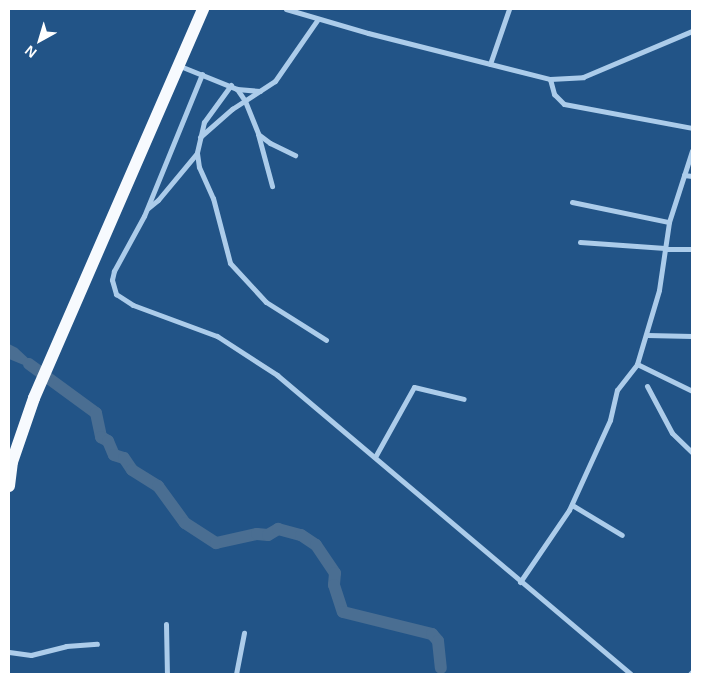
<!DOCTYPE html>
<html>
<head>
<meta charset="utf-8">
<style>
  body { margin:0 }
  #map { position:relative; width:701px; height:683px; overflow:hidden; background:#225487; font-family:Helvetica,sans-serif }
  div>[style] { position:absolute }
  .water>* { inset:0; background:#4a6e92 }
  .river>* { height:12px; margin:-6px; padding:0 6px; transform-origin:6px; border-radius:6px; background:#4a6e92 }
  .minor>* { height:5px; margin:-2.5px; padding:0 2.5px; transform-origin:2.5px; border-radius:2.5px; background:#acccea }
  .trunk>* { height:12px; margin:-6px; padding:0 6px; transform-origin:6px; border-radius:6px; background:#f7fafe }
  span { translate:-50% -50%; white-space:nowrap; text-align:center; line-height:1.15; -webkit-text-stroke:4px #225487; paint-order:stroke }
  .frame { position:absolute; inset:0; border:10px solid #fff; pointer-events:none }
  .north { position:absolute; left:15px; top:15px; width:50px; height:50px; -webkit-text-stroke:4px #225487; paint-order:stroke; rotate:219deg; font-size:14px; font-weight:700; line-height:20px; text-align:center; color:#fff }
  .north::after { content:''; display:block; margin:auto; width:18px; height:22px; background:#fff; clip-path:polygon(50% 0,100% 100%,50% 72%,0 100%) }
</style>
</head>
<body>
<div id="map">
  <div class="water">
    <i style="clip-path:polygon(9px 344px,17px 348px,32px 362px,26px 366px,9px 359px)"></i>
  </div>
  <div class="river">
    <i style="left:29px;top:364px;width:83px;rotate:36.2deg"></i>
    <i style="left:96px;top:413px;width:25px;rotate:78deg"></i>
    <i style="left:101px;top:437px;width:8px;rotate:30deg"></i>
    <i style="left:108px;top:441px;width:15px;rotate:67deg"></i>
    <i style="left:114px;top:455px;width:10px;rotate:17deg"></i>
    <i style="left:124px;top:458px;width:14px;rotate:56deg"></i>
    <i style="left:132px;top:470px;width:31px;rotate:32deg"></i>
    <i style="left:158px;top:486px;width:46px;rotate:53.9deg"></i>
    <i style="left:185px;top:523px;width:37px;rotate:33deg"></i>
    <i style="left:216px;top:543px;width:42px;rotate:-12.4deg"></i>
    <i style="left:257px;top:534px;width:11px;rotate:5deg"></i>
    <i style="left:268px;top:535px;width:12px;rotate:-31deg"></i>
    <i style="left:278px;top:529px;width:24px;rotate:15deg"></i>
    <i style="left:301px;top:535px;width:18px;rotate:34deg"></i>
    <i style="left:316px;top:545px;width:34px;rotate:56deg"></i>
    <i style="left:335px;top:573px;width:12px;rotate:95deg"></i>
    <i style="left:334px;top:585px;width:28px;rotate:72deg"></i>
    <i style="left:343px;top:612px;width:92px;rotate:13.9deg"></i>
    <i style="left:432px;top:634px;width:9px;rotate:49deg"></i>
    <i style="left:438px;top:641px;width:27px;rotate:84deg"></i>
  </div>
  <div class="minor">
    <i style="left:286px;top:9px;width:85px;rotate:16.3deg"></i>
    <i style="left:368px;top:33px;width:188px;rotate:14.2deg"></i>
    <i style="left:550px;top:79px;width:16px;rotate:75deg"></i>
    <i style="left:554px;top:94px;width:14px;rotate:45deg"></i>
    <i style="left:564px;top:104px;width:130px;rotate:10.6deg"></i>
    <i style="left:490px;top:64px;width:58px;rotate:-70.9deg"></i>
    <i style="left:180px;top:66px;width:61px;rotate:22deg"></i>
    <i style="left:237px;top:89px;width:14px;rotate:56deg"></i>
    <i style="left:245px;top:101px;width:35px;rotate:68deg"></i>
    <i style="left:258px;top:134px;width:15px;rotate:37deg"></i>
    <i style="left:270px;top:143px;width:28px;rotate:26deg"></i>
    <i style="left:202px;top:74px;width:153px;rotate:112.2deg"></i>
    <i style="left:144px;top:216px;width:63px;rotate:118.6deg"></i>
    <i style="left:114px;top:271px;width:9px;rotate:103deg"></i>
    <i style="left:112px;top:280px;width:15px;rotate:74deg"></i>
    <i style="left:116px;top:294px;width:20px;rotate:33deg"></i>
    <i style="left:133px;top:305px;width:90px;rotate:20.3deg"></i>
    <i style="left:217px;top:336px;width:72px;rotate:33deg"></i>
    <i style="left:277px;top:375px;width:463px;rotate:40.2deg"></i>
    <i style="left:550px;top:79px;width:33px;rotate:-3deg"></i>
    <i style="left:583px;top:77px;width:118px;rotate:-22.9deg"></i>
    <i style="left:231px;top:85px;width:46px;rotate:126.1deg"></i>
    <i style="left:204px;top:122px;width:32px;rotate:103deg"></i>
    <i style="left:197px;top:153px;width:14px;rotate:82deg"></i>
    <i style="left:199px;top:167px;width:34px;rotate:66deg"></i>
    <i style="left:213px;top:198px;width:67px;rotate:75.3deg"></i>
    <i style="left:230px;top:263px;width:53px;rotate:47.3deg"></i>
    <i style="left:266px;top:302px;width:71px;rotate:32.3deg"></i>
    <i style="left:237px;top:89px;width:23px;rotate:5deg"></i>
    <i style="left:258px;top:134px;width:54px;rotate:74.9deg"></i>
    <i style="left:200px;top:137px;width:43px;rotate:-41.2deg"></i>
    <i style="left:232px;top:109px;width:51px;rotate:-33.1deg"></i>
    <i style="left:275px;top:81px;width:75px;rotate:-55.3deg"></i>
    <i style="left:684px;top:175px;width:8px;rotate:7deg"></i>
    <i style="left:572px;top:202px;width:99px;rotate:11.7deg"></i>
    <i style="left:148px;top:208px;width:13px;rotate:-39deg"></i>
    <i style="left:158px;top:200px;width:61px;rotate:-50.3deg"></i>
    <i style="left:580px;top:242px;width:85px;rotate:4deg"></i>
    <i style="left:665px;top:249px;width:27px"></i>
    <i style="left:647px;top:335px;width:45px;rotate:1.3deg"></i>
    <i style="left:637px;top:364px;width:61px;rotate:26.1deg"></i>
    <i style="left:647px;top:386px;width:53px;rotate:62deg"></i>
    <i style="left:672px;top:433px;width:28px;rotate:44deg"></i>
    <i style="left:375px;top:457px;width:80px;rotate:-60.9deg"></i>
    <i style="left:414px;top:387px;width:51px;rotate:13.5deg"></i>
    <i style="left:572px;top:505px;width:58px;rotate:31deg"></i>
    <i style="left:520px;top:582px;width:87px;rotate:-55.8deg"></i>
    <i style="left:569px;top:510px;width:99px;rotate:-65.5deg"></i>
    <i style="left:610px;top:420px;width:31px;rotate:-77deg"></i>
    <i style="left:617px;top:390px;width:33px;rotate:-52deg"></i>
    <i style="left:637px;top:364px;width:77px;rotate:-73.4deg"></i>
    <i style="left:659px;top:290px;width:69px;rotate:-81.6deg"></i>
    <i style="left:669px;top:222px;width:75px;rotate:-72.1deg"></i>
    <i style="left:166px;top:624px;width:50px;rotate:88.9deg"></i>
    <i style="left:9px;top:652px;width:22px;rotate:8deg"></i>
    <i style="left:31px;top:655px;width:36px;rotate:-14deg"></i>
    <i style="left:66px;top:646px;width:31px;rotate:-4deg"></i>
    <i style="left:236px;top:674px;width:42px;rotate:-79deg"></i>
    <i style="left:690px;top:674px;width:3px;rotate:-45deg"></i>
  </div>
  <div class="trunk">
    <i style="left:9px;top:486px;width:24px;rotate:-83deg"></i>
    <i style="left:12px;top:462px;width:68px;rotate:-71deg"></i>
    <i style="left:34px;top:398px;width:424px;rotate:-66.5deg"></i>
  </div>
  <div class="frame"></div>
  <div class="north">N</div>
</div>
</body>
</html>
